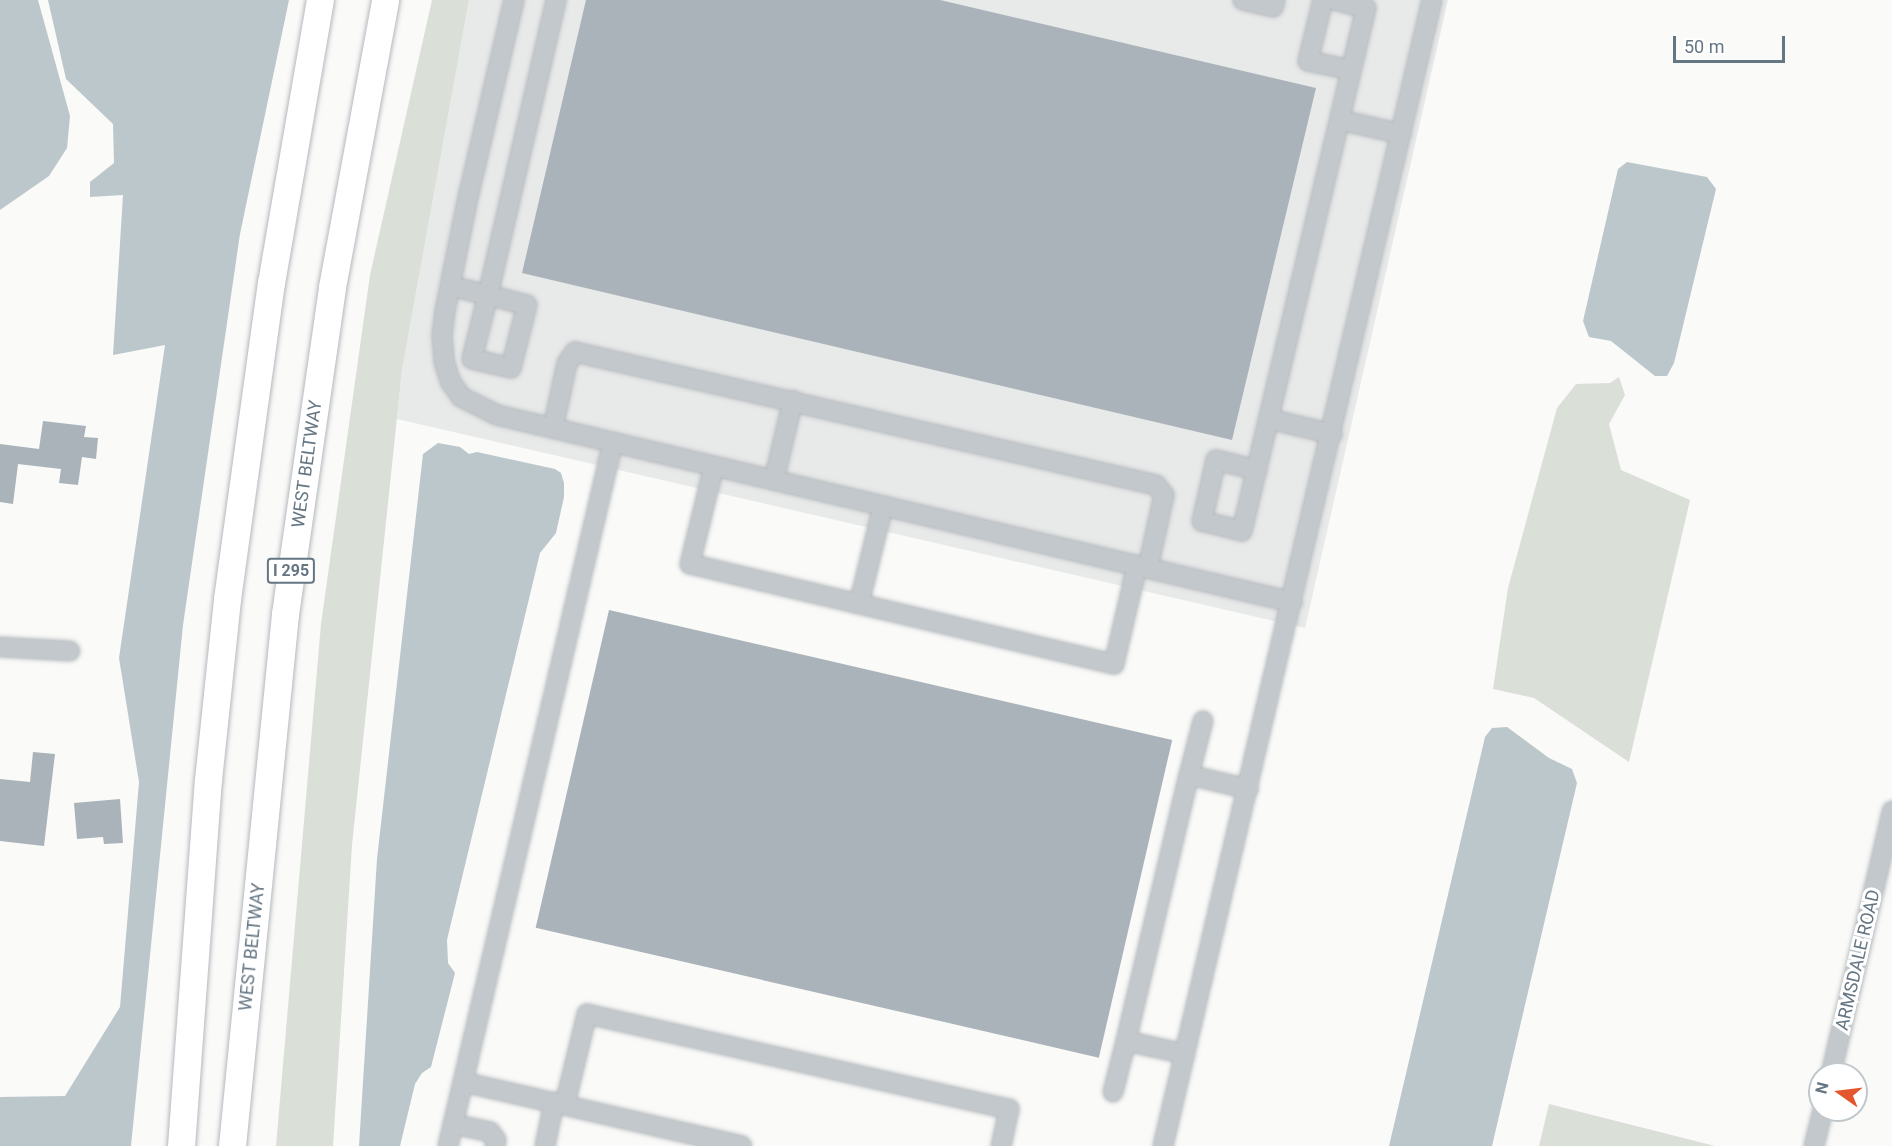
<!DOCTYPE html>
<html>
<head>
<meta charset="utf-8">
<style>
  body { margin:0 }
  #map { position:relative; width:1892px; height:1146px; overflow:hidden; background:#fafaf8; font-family:Roboto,sans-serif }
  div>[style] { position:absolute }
  .built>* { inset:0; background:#e8e9e9 }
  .green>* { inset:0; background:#dadfd7 }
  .water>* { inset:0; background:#bbc7cb }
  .building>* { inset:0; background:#aab3b9; transform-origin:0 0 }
  .roads { filter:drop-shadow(0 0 2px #b4b9bd) drop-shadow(0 0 2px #b4b9bd) }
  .minor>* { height:18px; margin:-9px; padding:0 9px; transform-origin:9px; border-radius:9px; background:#c3c8cc }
  .highway>* { height:27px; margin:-13.5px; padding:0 13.5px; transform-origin:13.5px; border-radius:13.5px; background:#fff }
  span { translate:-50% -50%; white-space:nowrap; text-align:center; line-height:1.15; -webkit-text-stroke:6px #fff; paint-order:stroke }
  .shield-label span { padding:2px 4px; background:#fff; border:2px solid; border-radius:4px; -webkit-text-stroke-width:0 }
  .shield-label { font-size:16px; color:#657683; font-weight:700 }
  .street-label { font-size:18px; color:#657683 }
  .north { position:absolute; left:1808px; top:1062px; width:60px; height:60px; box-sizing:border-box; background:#fff; border:2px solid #c1c8cd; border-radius:50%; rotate:284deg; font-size:16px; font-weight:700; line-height:24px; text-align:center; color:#657683 }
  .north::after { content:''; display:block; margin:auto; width:21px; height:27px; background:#e4572e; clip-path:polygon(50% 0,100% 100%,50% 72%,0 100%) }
  .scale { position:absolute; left:1673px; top:36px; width:112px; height:27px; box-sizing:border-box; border:3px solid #657683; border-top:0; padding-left:8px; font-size:18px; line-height:21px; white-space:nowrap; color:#657683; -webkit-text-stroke:4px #fff; paint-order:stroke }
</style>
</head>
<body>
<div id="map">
  <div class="built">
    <i style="clip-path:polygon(469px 0,1448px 0,1305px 628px,397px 419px,402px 370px)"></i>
  </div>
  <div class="green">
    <i style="clip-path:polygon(432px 0,469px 0,402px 370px,352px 845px,333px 1146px,276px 1146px,321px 624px,370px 275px)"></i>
    <i style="clip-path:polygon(1619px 377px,1625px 395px,1609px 424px,1621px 470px,1690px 500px,1629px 762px,1534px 698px,1493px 689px,1508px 588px,1557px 408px,1576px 384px,1610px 383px)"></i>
    <i style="clip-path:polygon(1549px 1104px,1715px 1146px,1539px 1146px)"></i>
  </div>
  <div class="water">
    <i style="clip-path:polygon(0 0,38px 0,70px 116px,67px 148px,49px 176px,0 210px)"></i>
    <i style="clip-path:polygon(48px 0,289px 0,240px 234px,183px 625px,131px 1146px,0 1146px,0 1097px,65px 1096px,120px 1007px,139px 782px,119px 658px,165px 345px,113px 355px,123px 195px,90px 197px,90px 182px,114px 163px,113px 124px,66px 79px)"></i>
    <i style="clip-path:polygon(1627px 162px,1707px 177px,1716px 189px,1674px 363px,1667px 376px,1655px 376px,1611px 341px,1589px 337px,1583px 321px,1618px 169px)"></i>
    <i style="clip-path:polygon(438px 443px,460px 447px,469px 454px,477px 452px,555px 469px,561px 473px,564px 483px,564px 497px,556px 533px,540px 553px,447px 940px,448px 963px,455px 973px,431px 1067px,422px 1073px,415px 1084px,400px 1146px,359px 1146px,377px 859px,423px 454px)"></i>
    <i style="clip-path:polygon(1507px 727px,1549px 758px,1572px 769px,1577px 783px,1492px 1146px,1389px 1146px,1485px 737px,1492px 728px)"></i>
  </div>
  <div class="building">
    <i style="clip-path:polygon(586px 0,940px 0,1316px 88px,1232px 440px,522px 273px)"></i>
    <i style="clip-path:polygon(43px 421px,86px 426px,84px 437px,98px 438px,96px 459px,82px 457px,78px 485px,59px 483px,61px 469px,18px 464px,13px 504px,0 502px,0 444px,39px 449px)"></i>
    <i style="left:609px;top:610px;width:578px;height:326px;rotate:13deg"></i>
    <i style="clip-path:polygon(33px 752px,55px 754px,44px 846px,0 841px,0 779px,30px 782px)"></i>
    <i style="clip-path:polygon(120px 799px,123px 843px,104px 844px,103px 837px,77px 839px,74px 803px)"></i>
  </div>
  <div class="roads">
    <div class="minor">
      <i style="left:514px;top:0;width:212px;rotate:103.1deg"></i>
      <i style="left:466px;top:207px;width:106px;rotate:101.4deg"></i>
      <i style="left:445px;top:311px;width:25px;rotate:97deg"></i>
      <i style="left:442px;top:336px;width:25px;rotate:85deg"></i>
      <i style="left:444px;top:361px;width:21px;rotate:73deg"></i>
      <i style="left:450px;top:381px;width:19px;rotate:55deg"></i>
      <i style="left:461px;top:397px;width:40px;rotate:26.6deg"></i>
      <i style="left:497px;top:415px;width:817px;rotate:13.24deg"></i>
      <i style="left:1243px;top:0;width:31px;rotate:13deg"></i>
      <i style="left:1273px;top:7px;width:7px;rotate:-74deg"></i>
      <i style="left:1323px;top:0;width:63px;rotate:103.8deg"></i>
      <i style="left:1308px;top:61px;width:44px;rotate:11.8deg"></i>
      <i style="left:1340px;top:120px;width:63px;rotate:12.9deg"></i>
      <i style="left:451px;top:286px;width:38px;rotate:14deg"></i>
      <i style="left:488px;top:295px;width:40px;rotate:14.4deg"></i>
      <i style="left:527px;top:305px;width:65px;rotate:104.3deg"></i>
      <i style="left:511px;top:368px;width:40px;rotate:-167deg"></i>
      <i style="left:472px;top:359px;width:66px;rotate:-76deg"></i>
      <i style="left:488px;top:295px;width:303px;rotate:-77deg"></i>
      <i style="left:1269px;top:419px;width:65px;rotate:13.4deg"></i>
      <i style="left:553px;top:428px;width:66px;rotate:-77.8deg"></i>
      <i style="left:567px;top:363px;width:14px;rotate:-54deg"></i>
      <i style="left:575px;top:352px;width:596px;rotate:12.89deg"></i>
      <i style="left:1156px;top:485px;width:13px;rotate:51deg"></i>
      <i style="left:1164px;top:495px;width:75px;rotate:102.4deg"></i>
      <i style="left:613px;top:442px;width:657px;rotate:103.19deg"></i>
      <i style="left:463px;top:1082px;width:286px;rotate:12.9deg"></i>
      <i style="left:714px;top:466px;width:101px;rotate:103.8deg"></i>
      <i style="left:690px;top:564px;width:436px;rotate:13.3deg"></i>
      <i style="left:1114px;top:664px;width:101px;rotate:-76.8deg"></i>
      <i style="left:1257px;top:470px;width:42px;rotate:-166.3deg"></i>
      <i style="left:1216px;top:460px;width:63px;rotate:102.9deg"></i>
      <i style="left:1202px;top:521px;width:41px;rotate:14deg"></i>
      <i style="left:1242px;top:531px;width:537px;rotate:-76.66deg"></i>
      <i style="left:1366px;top:8px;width:34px;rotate:-166deg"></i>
      <i style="left:774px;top:480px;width:82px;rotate:-76.6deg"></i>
      <i style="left:859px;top:604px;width:101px;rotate:-76.2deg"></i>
      <i style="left:0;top:647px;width:70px;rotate:3.3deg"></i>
      <i style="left:1203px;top:721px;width:56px;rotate:104.5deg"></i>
      <i style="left:1189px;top:775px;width:61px;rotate:13.3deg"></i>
      <i style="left:1185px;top:1054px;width:60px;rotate:-167.6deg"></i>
      <i style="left:1126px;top:1041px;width:273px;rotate:-76.7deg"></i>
      <i style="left:1831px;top:1074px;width:270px;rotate:-76.9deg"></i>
      <i style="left:1113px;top:1092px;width:53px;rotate:-75.7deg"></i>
      <i style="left:565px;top:1104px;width:93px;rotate:-76.3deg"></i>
      <i style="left:587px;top:1014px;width:433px;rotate:12.7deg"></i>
      <i style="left:1009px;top:1109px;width:38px;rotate:102deg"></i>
      <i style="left:453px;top:1124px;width:38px;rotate:12deg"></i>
      <i style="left:490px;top:1132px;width:10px;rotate:53deg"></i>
      <i style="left:496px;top:1140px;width:6px;rotate:99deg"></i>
      <i style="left:448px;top:1146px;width:66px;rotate:-76.8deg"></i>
      <i style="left:545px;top:1146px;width:45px;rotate:-78.4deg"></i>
      <i style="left:1163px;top:1146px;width:1177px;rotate:-76.79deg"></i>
      <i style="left:1814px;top:1146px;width:37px;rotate:-76deg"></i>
    </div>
    <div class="highway">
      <i style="left:181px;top:1146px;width:367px;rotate:-85.8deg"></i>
      <i style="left:208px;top:780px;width:182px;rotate:-84deg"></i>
      <i style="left:227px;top:599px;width:319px;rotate:-82.1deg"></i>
      <i style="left:271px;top:283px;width:287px;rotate:-80.2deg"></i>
      <i style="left:232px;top:1146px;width:535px;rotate:-84.31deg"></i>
      <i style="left:285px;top:614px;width:330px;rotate:-81.8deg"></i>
      <i style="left:332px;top:287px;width:292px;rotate:-79.5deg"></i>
    </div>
  </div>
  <div class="shield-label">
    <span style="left:291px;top:571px">I 295</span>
  </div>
  <div class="street-label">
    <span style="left:307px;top:464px;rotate:-82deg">WEST BELTWAY</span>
    <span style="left:252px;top:947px;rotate:-84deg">WEST BELTWAY</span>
    <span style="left:1858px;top:960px;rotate:-77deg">ARMSDALE ROAD</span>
  </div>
  <div class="north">N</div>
  <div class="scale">50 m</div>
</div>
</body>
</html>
